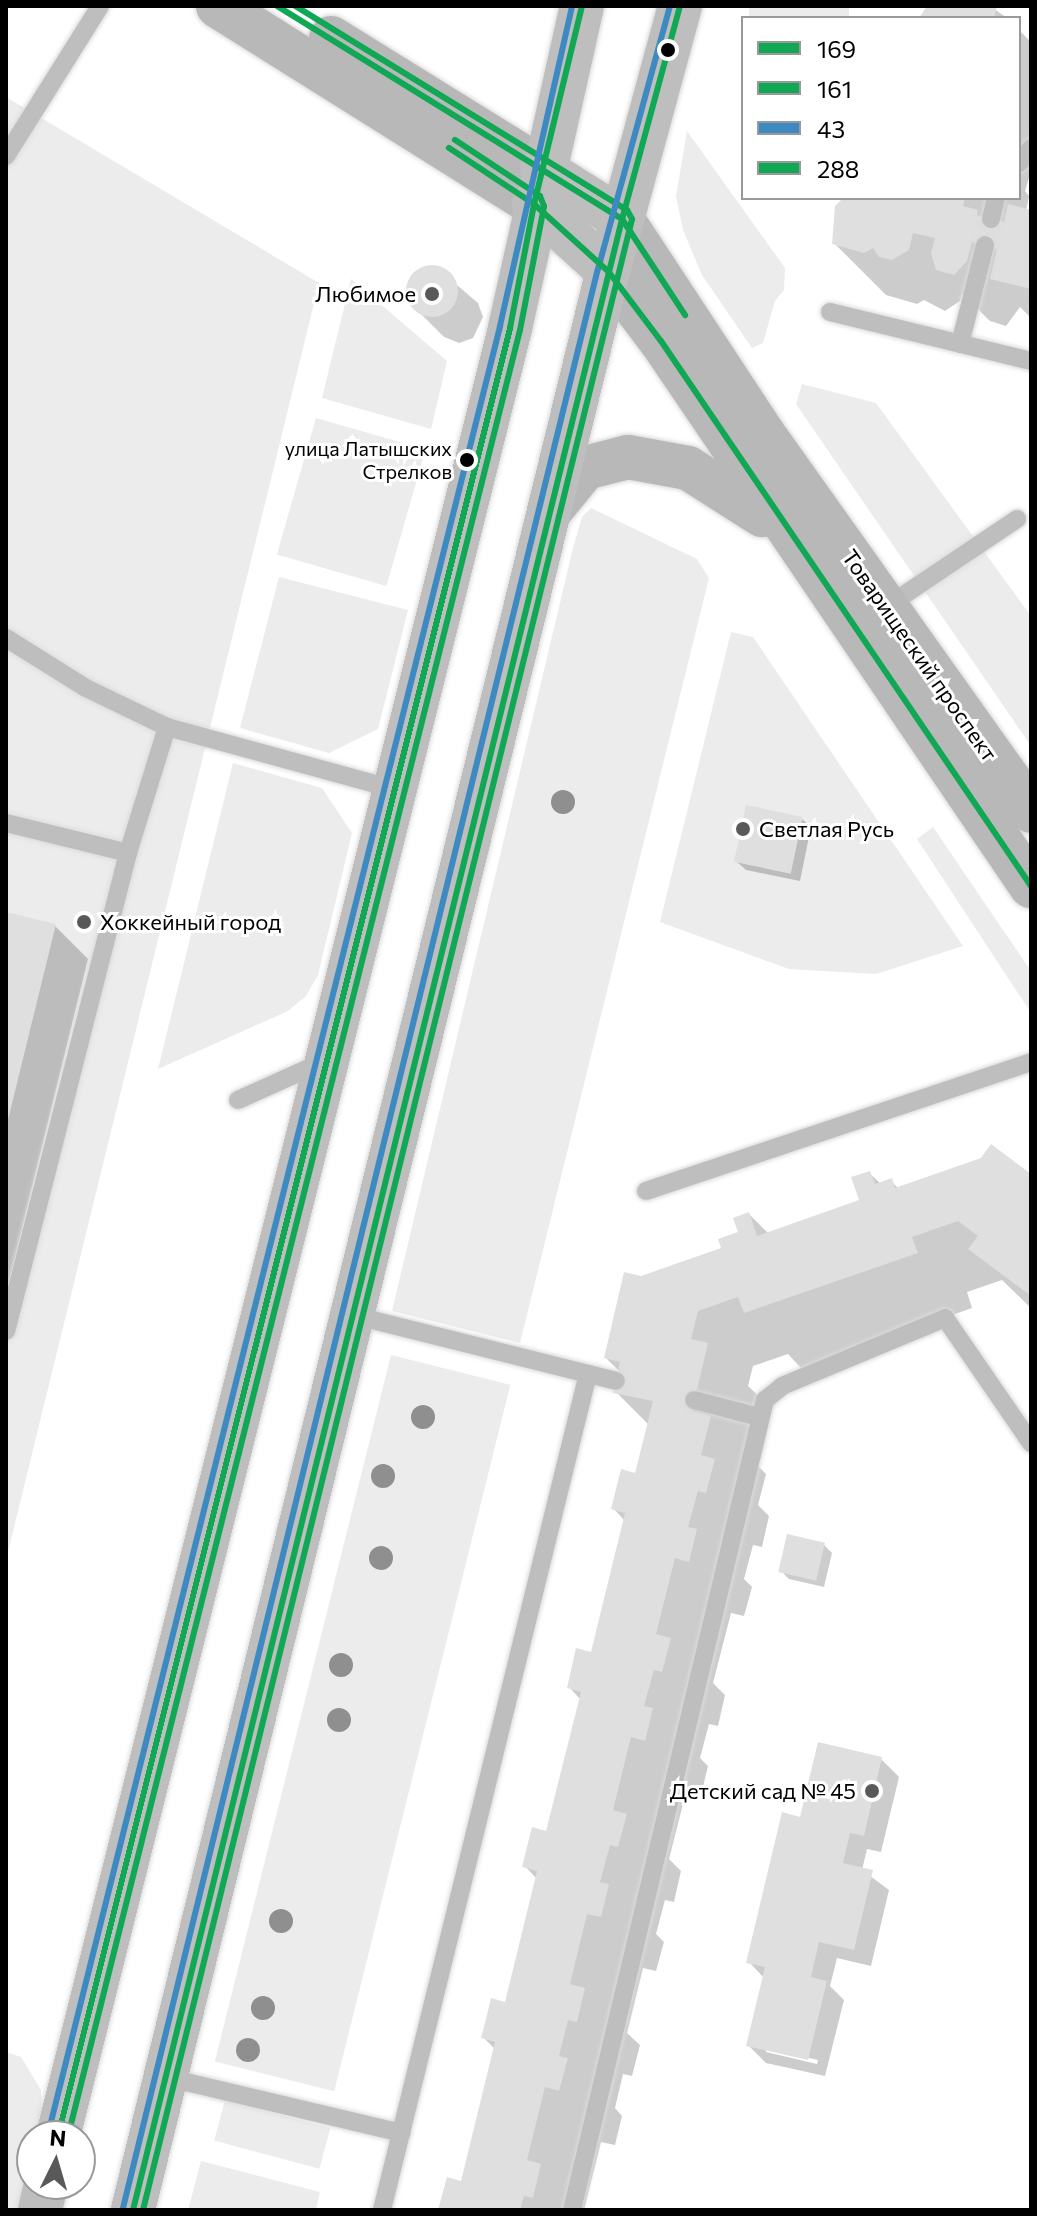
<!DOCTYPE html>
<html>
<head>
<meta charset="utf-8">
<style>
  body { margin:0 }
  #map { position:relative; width:1037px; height:2216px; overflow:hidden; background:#fff; font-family:Commissioner,sans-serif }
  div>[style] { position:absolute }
  .green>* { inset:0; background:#ececec; transform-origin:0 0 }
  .shadow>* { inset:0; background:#0003 }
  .building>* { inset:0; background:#dfdfdf; transform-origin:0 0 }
  .round { border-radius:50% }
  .roads { filter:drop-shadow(0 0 2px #dbdbdb) drop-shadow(0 0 2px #dbdbdb) }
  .lane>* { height:18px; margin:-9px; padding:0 9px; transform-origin:9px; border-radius:9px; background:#bebebe }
  .secondary>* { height:44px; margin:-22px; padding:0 22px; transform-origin:22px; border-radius:22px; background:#b8b8b8 }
  .primary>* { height:44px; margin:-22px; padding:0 22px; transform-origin:22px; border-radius:22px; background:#bebebe }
  .bus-1>* { height:6px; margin:-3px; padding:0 3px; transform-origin:3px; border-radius:3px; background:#10a855 }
  .bus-2>* { height:6px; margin:-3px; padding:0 3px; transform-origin:3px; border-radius:3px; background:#10a855 }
  .bus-3>* { height:6px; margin:-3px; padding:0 3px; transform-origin:3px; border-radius:3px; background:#3d8ac2 }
  .bus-4>* { height:6px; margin:-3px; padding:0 3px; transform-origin:3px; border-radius:3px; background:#10a855 }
  .trees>* { width:24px; height:24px; margin:-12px; border-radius:50%; background:#8f8f8f }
  .dots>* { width:22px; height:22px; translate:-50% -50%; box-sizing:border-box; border:4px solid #fff; border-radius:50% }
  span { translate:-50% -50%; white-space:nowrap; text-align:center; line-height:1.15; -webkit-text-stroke:6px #fff; paint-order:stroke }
  .bus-label { font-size:20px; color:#000 }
  .right { translate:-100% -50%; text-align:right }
  .poi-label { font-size:22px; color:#000 }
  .left { translate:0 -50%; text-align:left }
  .street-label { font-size:22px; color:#000 }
  .frame { position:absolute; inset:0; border:8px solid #000; pointer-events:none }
  .legend { position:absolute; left:741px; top:16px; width:280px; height:184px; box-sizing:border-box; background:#fff; border:2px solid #999; margin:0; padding:10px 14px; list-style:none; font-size:24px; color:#000 }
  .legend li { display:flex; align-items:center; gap:16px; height:40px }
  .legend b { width:40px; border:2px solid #999 }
  .north { position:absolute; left:16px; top:2120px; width:80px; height:80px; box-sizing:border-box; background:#fff; border:2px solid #999; border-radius:50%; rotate:5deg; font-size:22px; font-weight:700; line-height:32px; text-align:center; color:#000 }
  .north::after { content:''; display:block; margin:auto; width:28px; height:36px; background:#595959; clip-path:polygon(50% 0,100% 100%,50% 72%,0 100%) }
</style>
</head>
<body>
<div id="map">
  <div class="green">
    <i style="left:749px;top:6px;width:100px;height:12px"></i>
    <i style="clip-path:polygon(6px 97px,319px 283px,6px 1560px)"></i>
    <i style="clip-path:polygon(687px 131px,785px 268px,784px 290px,775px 301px,763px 343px,752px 348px,702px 275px,683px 230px,676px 196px)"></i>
    <i style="clip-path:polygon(351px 279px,447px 361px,431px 429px,322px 398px)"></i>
    <i style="clip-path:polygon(802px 384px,876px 403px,1031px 616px,1031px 746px,796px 404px)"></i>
    <i style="left:316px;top:418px;width:114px;height:142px;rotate:16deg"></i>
    <i style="clip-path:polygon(591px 508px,697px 559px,709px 578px,520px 1343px,392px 1311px,573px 548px,582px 517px)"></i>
    <i style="clip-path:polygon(279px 577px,408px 610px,378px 729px,329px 753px,240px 728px)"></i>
    <i style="clip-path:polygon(731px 632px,753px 637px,963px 946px,876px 974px,789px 969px,660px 922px)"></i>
    <i style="clip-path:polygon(233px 763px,322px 788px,352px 833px,318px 975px,306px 996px,288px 1011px,158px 1069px)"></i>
    <i style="clip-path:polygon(933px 827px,1031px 971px,1031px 1013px,917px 839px)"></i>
    <i style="left:391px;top:1355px;width:123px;height:728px;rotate:14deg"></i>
    <i style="clip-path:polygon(6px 2052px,21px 2057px,41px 2090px,42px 2112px,17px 2210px,6px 2210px)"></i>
    <i style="left:225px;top:2100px;width:109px;height:42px;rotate:15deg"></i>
    <i style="clip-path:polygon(201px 2161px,320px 2192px,316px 2210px,188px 2210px)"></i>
  </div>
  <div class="shadow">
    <i style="clip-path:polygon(928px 6px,990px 6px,1007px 18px,923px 18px)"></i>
    <i style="clip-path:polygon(1019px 30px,1031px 42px,1031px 171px,1025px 191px,1029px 196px,1026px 211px,1031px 212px,1031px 318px,1020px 307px,1006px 326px,990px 321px,962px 294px,960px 301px,945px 311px,924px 300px,917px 304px,886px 295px,834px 243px,836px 207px,845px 198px,1019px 198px)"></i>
    <i style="clip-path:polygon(437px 268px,478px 303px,483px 317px,473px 338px,459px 343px,444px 337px,418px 311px,408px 289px,414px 275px)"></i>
    <i style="clip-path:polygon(802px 819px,811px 827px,800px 881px,746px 870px,737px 862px)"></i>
    <i style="clip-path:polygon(6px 914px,55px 926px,88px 959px,6px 1294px)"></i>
    <i style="clip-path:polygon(869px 1173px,881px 1184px,891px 1181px,899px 1189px,1031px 1177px,1031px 1308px,1002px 1280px,967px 1292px,972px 1308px,801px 1368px,788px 1354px,753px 1366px,748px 1386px,763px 1400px,749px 1457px,766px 1474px,758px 1505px,769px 1516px,762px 1547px,753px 1545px,744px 1579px,752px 1587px,744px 1616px,731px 1613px,713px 1683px,725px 1695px,718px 1726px,709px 1724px,700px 1758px,708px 1766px,701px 1795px,686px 1792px,669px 1859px,681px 1871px,674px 1902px,665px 1900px,656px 1934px,664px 1942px,656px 1971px,643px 1968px,627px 2033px,640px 2045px,632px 2076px,623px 2074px,615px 2108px,622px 2116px,615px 2145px,601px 2142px,584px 2210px,440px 2210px,462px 2183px,496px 2050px,483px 2037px,506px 2004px,537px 1879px,525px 1866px,548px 1833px,581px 1700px,569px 1687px,592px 1654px,625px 1521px,613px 1508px,636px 1475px,649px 1425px,616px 1392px,620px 1372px,606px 1358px,641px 1278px,723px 1249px,740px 1233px,749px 1214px,769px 1234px,862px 1202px)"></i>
    <i style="clip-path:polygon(824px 1545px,832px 1553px,824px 1587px,789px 1579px,781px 1571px)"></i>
    <i style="clip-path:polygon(evenodd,881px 1759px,899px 1777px,881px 1852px,867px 1849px,862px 1870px,889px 1890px,871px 1966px,837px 1958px,830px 1986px,844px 2000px,825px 2076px,766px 2063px,748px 2045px,764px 1978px,749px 1962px,802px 1819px,881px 1759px,766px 2048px,818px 2060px,817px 2064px,766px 2052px,766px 2048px)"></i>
  </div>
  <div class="building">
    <i style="clip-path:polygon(927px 6px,997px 6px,994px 18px,919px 18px)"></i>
    <i style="clip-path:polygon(843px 198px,965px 198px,963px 206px,978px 210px,977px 215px,1004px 222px,1008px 204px,1031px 210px,1031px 289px,990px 279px,997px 249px,972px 242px,967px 261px,954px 275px,936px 270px,931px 253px,935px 238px,913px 233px,909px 250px,892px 260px,879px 257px,873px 248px,864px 253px,832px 244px,835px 206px)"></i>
    <i class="round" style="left:406px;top:265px;width:52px;height:52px"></i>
    <i style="left:746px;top:805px;width:58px;height:58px;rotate:12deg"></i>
    <i style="clip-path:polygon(6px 912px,56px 924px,7px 1124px,6px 1124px)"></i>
    <i style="clip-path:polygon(991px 1144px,1031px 1174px,1031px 1296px,968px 1249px,978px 1236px,958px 1221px,912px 1237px,918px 1253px,744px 1313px,738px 1297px,698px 1311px,691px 1339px,708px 1343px,692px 1411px,711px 1416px,701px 1455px,715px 1459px,706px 1493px,698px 1491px,688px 1527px,697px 1529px,689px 1562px,675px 1558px,656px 1634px,671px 1638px,662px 1672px,654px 1670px,644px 1706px,653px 1708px,645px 1741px,631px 1737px,613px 1810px,627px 1814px,618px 1847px,610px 1845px,600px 1882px,609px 1884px,601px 1917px,587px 1914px,570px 1984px,585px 1988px,577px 2022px,568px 2020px,559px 2056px,568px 2058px,559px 2091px,545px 2087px,527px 2160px,541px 2164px,533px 2198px,524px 2196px,520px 2210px,438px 2210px,447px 2177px,461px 2181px,495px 2042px,481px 2038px,486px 2019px,491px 1998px,505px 2002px,537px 1871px,522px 1867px,532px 1827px,546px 1831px,581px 1692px,567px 1688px,576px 1648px,591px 1652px,625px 1513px,611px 1509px,621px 1469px,635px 1473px,653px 1401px,613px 1393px,620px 1362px,604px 1358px,624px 1272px,641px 1276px,721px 1248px,718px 1239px,738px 1232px,733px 1218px,749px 1212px,757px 1236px,859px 1200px,851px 1177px,870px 1171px,875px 1184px,892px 1178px,895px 1188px,981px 1158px)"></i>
    <i style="left:787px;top:1534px;width:39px;height:39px;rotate:13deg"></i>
    <i style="clip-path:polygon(818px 1742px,882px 1757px,864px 1836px,850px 1833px,843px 1863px,873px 1870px,854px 1950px,819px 1942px,811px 1977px,827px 1981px,808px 2060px,746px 2046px,765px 1967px,746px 1963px,782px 1812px,800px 1817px)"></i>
  </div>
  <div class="roads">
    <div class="lane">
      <i style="left:6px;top:156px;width:177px;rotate:-57.9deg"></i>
      <i style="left:1019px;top:163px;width:19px;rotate:-51deg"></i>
      <i style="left:991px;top:219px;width:22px;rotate:-77deg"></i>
      <i style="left:830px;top:312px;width:207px;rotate:13.7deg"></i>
      <i style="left:960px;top:344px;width:102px;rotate:-75.8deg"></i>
      <i style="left:886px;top:607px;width:158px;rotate:-33.9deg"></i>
      <i style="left:6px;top:638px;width:94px;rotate:32deg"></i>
      <i style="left:86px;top:688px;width:90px;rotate:25.7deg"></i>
      <i style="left:167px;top:727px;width:235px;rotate:15.3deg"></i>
      <i style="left:6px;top:823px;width:126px;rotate:13.8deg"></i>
      <i style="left:128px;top:853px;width:493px;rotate:104.3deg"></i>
      <i style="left:128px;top:853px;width:132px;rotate:-72.8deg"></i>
      <i style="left:238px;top:1100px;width:92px;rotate:-24.3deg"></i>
      <i style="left:646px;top:1191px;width:406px;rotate:-18.5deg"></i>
      <i style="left:352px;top:1315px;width:272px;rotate:14deg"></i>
      <i style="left:694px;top:1400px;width:67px;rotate:14.7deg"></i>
      <i style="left:165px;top:2077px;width:243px;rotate:13.3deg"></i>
      <i style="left:382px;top:2210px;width:861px;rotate:-76.16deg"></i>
      <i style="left:572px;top:2210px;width:833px;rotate:-76.6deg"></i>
      <i style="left:765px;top:1400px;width:22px;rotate:-39deg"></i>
      <i style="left:782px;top:1386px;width:177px;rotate:-22.6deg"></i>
      <i style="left:945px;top:1318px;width:152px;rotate:55.5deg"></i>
    </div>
    <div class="secondary">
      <i style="left:218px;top:6px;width:373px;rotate:32.1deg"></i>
      <i style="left:331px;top:38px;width:248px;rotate:31.8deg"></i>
      <i style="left:622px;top:219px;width:258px;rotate:56.7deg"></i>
      <i style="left:764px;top:435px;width:461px;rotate:54.6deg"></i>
      <i style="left:608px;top:271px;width:88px;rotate:52.9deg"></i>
      <i style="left:661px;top:341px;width:659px;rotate:55.83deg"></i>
      <i style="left:550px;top:511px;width:55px;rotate:-50.9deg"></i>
      <i style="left:585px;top:468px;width:44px;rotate:-14.3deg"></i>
      <i style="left:628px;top:457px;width:61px;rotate:10.4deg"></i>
      <i style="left:688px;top:468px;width:88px;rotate:32.4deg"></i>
    </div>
    <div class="primary">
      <i style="left:542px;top:169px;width:94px;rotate:32deg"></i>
      <i style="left:534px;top:204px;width:100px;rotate:42.2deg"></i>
      <i style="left:58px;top:2136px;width:1864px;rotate:-75.96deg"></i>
      <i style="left:510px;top:328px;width:330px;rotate:-77.4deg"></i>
      <i style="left:40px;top:2210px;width:27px;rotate:-77deg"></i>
      <i style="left:133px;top:2210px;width:1996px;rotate:-76.24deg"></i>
      <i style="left:608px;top:271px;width:275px;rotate:-74.8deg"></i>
    </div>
  </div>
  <div class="bus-1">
    <i style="left:58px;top:2136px;width:1864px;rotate:-75.96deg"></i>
    <i style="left:510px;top:328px;width:126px;rotate:-79deg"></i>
    <i style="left:534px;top:204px;width:102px;rotate:-146.6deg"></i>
    <i style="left:133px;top:2210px;width:2050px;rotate:-76.2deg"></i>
    <i style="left:622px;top:219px;width:405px;rotate:-148.3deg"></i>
  </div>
  <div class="bus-2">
    <i style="left:68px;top:2136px;width:1862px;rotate:-75.95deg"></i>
    <i style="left:520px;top:330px;width:126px;rotate:-79deg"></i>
    <i style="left:544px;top:206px;width:11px;rotate:-112deg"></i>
    <i style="left:540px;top:196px;width:102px;rotate:-146.6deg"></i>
    <i style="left:143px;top:2210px;width:2050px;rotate:-76.2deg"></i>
    <i style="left:632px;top:219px;width:10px;rotate:-119deg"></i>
    <i style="left:627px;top:210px;width:389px;rotate:-148.4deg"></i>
  </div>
  <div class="bus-3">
    <i style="left:48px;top:2134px;width:1864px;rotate:-75.96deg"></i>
    <i style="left:500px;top:326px;width:328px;rotate:-77.3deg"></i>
    <i style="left:123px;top:2208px;width:1996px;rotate:-76.24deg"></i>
    <i style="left:598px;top:269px;width:273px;rotate:-74.7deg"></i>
  </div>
  <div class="bus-4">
    <i style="left:582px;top:6px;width:204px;rotate:103.6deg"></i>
    <i style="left:534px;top:204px;width:100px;rotate:42.2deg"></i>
    <i style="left:608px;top:271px;width:88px;rotate:52.9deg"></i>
    <i style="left:661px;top:341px;width:659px;rotate:55.83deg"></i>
    <i style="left:680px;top:6px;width:221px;rotate:105.2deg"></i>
    <i style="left:622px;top:219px;width:115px;rotate:56.7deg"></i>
  </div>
  <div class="trees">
    <i style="left:563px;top:802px"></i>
    <i style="left:423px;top:1417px"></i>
    <i style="left:383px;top:1476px"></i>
    <i style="left:381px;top:1558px"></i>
    <i style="left:341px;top:1665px"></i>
    <i style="left:339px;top:1720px"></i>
    <i style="left:281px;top:1921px"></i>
    <i style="left:263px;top:2008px"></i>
    <i style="left:248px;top:2050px"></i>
  </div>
  <div class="dots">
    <i style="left:668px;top:50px;background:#000"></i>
    <i style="left:432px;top:294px;background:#595959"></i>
    <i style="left:467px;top:460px;background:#000"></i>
    <i style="left:743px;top:829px;background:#595959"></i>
    <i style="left:84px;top:922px;background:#595959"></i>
    <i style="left:872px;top:1791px;background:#595959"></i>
  </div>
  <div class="bus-label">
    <span class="right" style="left:452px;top:460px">улица Латышских<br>Стрелков</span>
  </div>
  <div class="poi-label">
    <span class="right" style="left:416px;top:294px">Любимое</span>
    <span class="left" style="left:759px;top:829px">Светлая Русь</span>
    <span class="left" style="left:100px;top:922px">Хоккейный город</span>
    <span class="right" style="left:856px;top:1791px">Детский сад № 45</span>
  </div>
  <div class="street-label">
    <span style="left:920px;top:655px;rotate:55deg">Товарищеский проспект</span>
  </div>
  <div class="frame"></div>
  <ul class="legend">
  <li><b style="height:10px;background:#10a855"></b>169</li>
  <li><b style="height:10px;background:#10a855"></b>161</li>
  <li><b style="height:10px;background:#3d8ac2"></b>43</li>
  <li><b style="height:10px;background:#10a855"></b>288</li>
  </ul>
  <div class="north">N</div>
</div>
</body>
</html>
